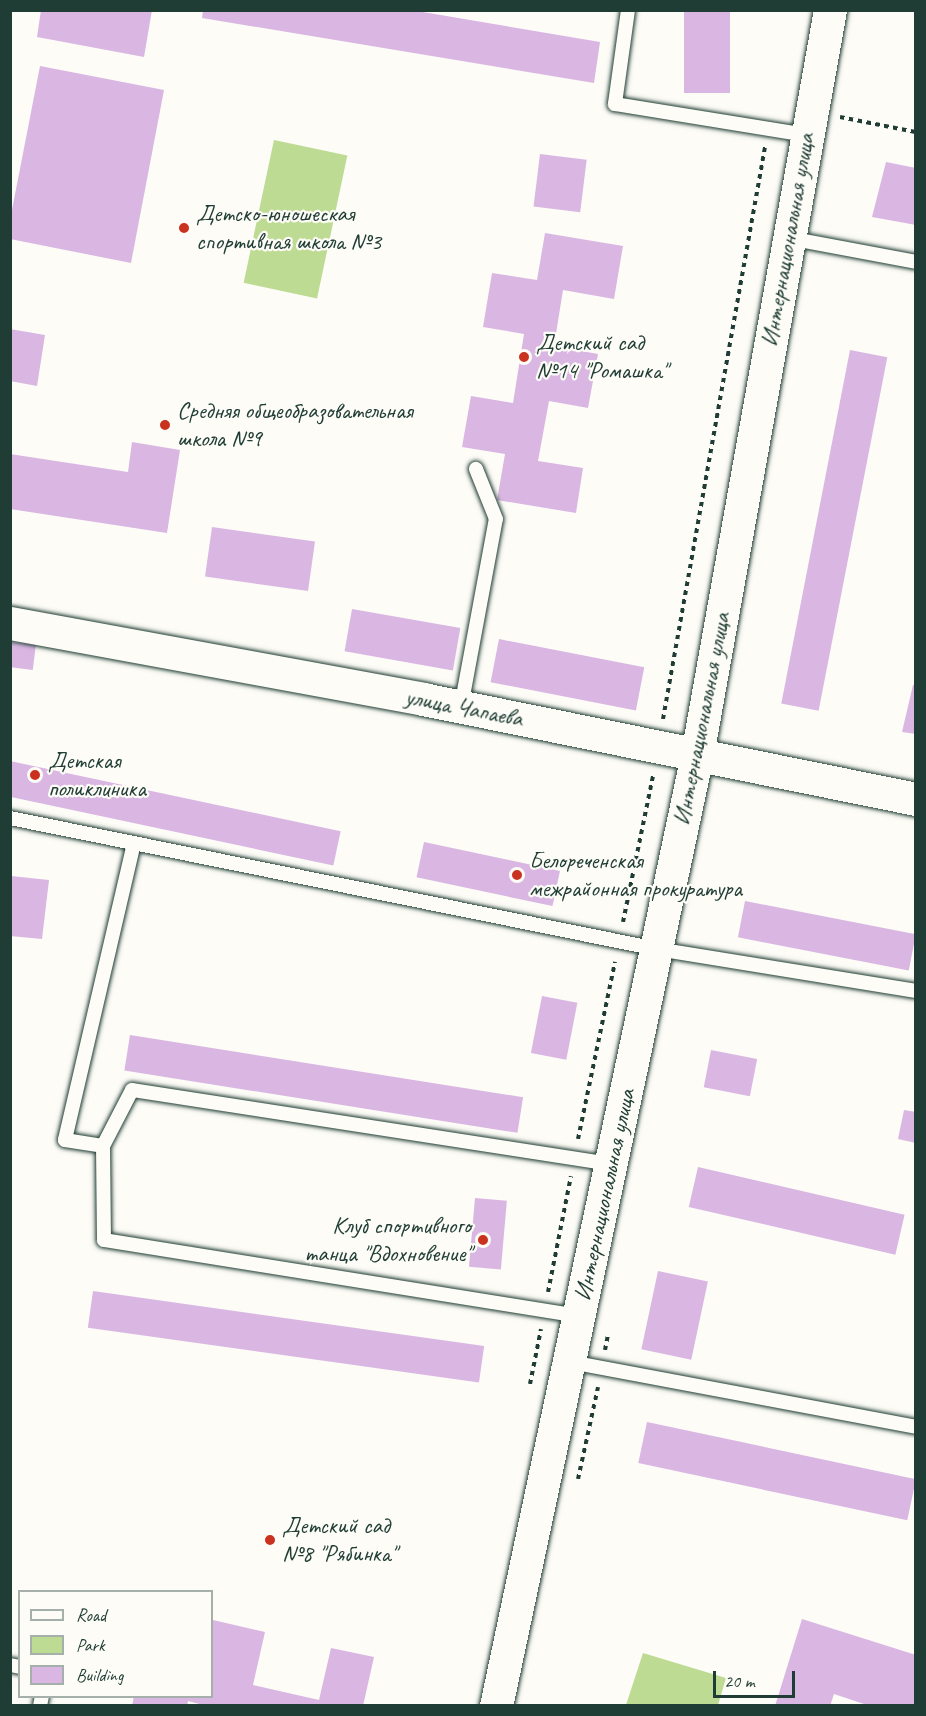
<!DOCTYPE html>
<html>
<head>
<meta charset="utf-8">
<style>
  body { margin:0 }
  #map { position:relative; width:926px; height:1716px; overflow:hidden; background:#fdfcf7; font-family:Caveat,sans-serif }
  div>[style] { position:absolute }
  .green>* { inset:0; background:#bddb93; transform-origin:0 0 }
  .building>* { inset:0; background:#d9b7e2; transform-origin:0 0 }
  .path>* { height:4px; margin-top:-2px; transform-origin:0; background:repeating-linear-gradient(90deg,#1f3d34 0 4.5px,transparent 0 9px) }
  .roads { filter:drop-shadow(0 0 2px #1f3d34) drop-shadow(0 0 2px #1f3d34) }
  .lane>* { height:14px; margin:-7px; padding:0 7px; transform-origin:7px; border-radius:7px; background:#fdfcf7 }
  .secondary>* { height:33px; margin:-16.5px; padding:0 16.5px; transform-origin:16.5px; border-radius:16.5px; background:#fdfcf7 }
  .dots>* { width:16px; height:16px; translate:-50% -50%; box-sizing:border-box; border:3px solid #fdfcf7; border-radius:50% }
  span { translate:-50% -50%; white-space:nowrap; text-align:center; line-height:1.15; -webkit-text-stroke:4.5px #fdfcf7; paint-order:stroke }
  .poi-label { font-size:24px; color:#1f3d34 }
  .left { translate:0 -50%; text-align:left }
  .right { translate:-100% -50%; text-align:right }
  .street-label { font-size:24px; color:#1f3d34 }
  .frame { position:absolute; inset:0; border:12px solid #1f3d34; pointer-events:none }
  .legend { position:absolute; left:18px; top:1590px; width:195px; height:108px; box-sizing:border-box; background:#fdfcf7; border:2px solid #a4b0a9; margin:0; padding:8px 10px; list-style:none; font-size:18px; color:#1f3d34 }
  .legend li { display:flex; align-items:center; gap:12px; height:30px }
  .legend b { width:30px; border:2px solid #a4b0a9 }
  .scale { position:absolute; left:713px; top:1671px; width:82px; height:27px; box-sizing:border-box; border:3px solid #1f3d34; border-top:0; padding-left:8px; font-size:18px; line-height:21px; white-space:nowrap; color:#1f3d34; -webkit-text-stroke:4px #fdfcf7; paint-order:stroke }
</style>
</head>
<body>
<div id="map">
  <div class="green">
    <i style="left:274px;top:140px;width:75px;height:146px;rotate:12deg"></i>
    <i style="clip-path:polygon(643px 1653px,726px 1678px,718px 1705px,626px 1705px)"></i>
  </div>
  <div class="building">
    <i style="clip-path:polygon(41px 10px,152px 10px,144px 57px,37px 37px)"></i>
    <i style="clip-path:polygon(203px 10px,411px 10px,600px 42px,594px 83px,202px 18px)"></i>
    <i style="left:684px;top:10px;width:46px;height:83px"></i>
    <i style="clip-path:polygon(40px 66px,164px 90px,131px 263px,10px 239px,10px 220px)"></i>
    <i style="left:540px;top:154px;width:47px;height:53px;rotate:7deg"></i>
    <i style="clip-path:polygon(886px 162px,916px 168px,916px 225px,872px 217px)"></i>
    <i style="clip-path:polygon(545px 233px,623px 246px,614px 299px,563px 290px,554px 346px,598px 354px,588px 408px,549px 401px,538px 461px,583px 468px,576px 513px,497px 500px,505px 454px,462px 447px,471px 396px,513px 403px,524px 334px,483px 327px,492px 273px,537px 280px)"></i>
    <i style="clip-path:polygon(10px 329px,45px 335px,37px 386px,10px 381px)"></i>
    <i style="left:850px;top:350px;width:38px;height:360px;rotate:11deg"></i>
    <i style="clip-path:polygon(132px 442px,180px 450px,167px 533px,10px 509px,10px 454px,128px 472px)"></i>
    <i style="left:212px;top:527px;width:104px;height:50px;rotate:8deg"></i>
    <i style="left:352px;top:609px;width:110px;height:43px;rotate:10deg"></i>
    <i style="left:499px;top:639px;width:148px;height:44px;rotate:11deg"></i>
    <i style="left:10px;top:642px;width:26px;height:25px;rotate:7deg"></i>
    <i style="clip-path:polygon(913px 685px,916px 685px,916px 734px,902px 732px)"></i>
    <i style="left:10px;top:761px;width:338px;height:35px;rotate:12deg"></i>
    <i style="left:424px;top:842px;width:139px;height:36px;rotate:12deg"></i>
    <i style="clip-path:polygon(11px 876px,49px 880px,42px 939px,10px 936px)"></i>
    <i style="left:745px;top:901px;width:174px;height:37px;rotate:11deg"></i>
    <i style="left:542px;top:996px;width:36px;height:58px;rotate:11deg"></i>
    <i style="left:130px;top:1035px;width:398px;height:36px;rotate:9deg"></i>
    <i style="left:711px;top:1050px;width:47px;height:38px;rotate:11deg"></i>
    <i style="clip-path:polygon(904px 1110px,916px 1112px,916px 1143px,898px 1139px)"></i>
    <i style="left:698px;top:1167px;width:212px;height:41px;rotate:13deg"></i>
    <i style="left:475px;top:1198px;width:32px;height:69px;rotate:5deg"></i>
    <i style="left:658px;top:1271px;width:51px;height:80px;rotate:12deg"></i>
    <i style="left:93px;top:1291px;width:395px;height:37px;rotate:8deg"></i>
    <i style="left:647px;top:1422px;width:275px;height:42px;rotate:12deg"></i>
    <i style="clip-path:polygon(802px 1619px,916px 1655px,916px 1706px,870px 1706px,834px 1694px,830px 1706px,775px 1706px)"></i>
    <i style="clip-path:polygon(213px 1620px,265px 1632px,253px 1685px,319px 1700px,331px 1648px,374px 1657px,363px 1706px,207px 1706px,188px 1701px,187px 1706px,132px 1706px,134px 1696px,212px 1696px)"></i>
  </div>
  <div class="path">
    <i style="left:840px;top:117px;width:77px;rotate:11.2deg"></i>
    <i style="left:663px;top:719px;width:581px;rotate:-79.89deg"></i>
    <i style="left:623px;top:922px;width:149px;rotate:-78.4deg"></i>
    <i style="left:578px;top:1139px;width:181px;rotate:-78.2deg"></i>
    <i style="left:548px;top:1292px;width:118px;rotate:-78.8deg"></i>
    <i style="left:605px;top:1350px;width:16px;rotate:-79deg"></i>
    <i style="left:530px;top:1384px;width:56px;rotate:-78.7deg"></i>
    <i style="left:578px;top:1479px;width:94px;rotate:-77.7deg"></i>
  </div>
  <div class="roads">
    <div class="lane">
      <i style="left:628px;top:10px;width:95px;rotate:97.9deg"></i>
      <i style="left:615px;top:104px;width:193px;rotate:9.2deg"></i>
      <i style="left:788px;top:238px;width:130px;rotate:10.6deg"></i>
      <i style="left:461px;top:707px;width:191px;rotate:-79.5deg"></i>
      <i style="left:496px;top:519px;width:54px;rotate:-111.8deg"></i>
      <i style="left:10px;top:818px;width:660px;rotate:11.45deg"></i>
      <i style="left:657px;top:949px;width:262px;rotate:9.2deg"></i>
      <i style="left:134px;top:843px;width:305px;rotate:103.1deg"></i>
      <i style="left:65px;top:1140px;width:38px;rotate:9deg"></i>
      <i style="left:103px;top:1146px;width:94px;rotate:89.4deg"></i>
      <i style="left:104px;top:1240px;width:481px;rotate:9.1deg"></i>
      <i style="left:103px;top:1146px;width:63px;rotate:-62.6deg"></i>
      <i style="left:132px;top:1090px;width:486px;rotate:8.8deg"></i>
      <i style="left:570px;top:1362px;width:352px;rotate:10.6deg"></i>
      <i style="left:10px;top:1665px;width:10px;rotate:11deg"></i>
      <i style="left:40px;top:1706px;width:10px;rotate:-79deg"></i>
    </div>
    <div class="secondary">
      <i style="left:10px;top:623px;width:420px;rotate:10.4deg"></i>
      <i style="left:423px;top:699px;width:503px;rotate:11.47deg"></i>
      <i style="left:496px;top:1706px;width:972px;rotate:-78.07deg"></i>
      <i style="left:697px;top:755px;width:757px;rotate:-79.88deg"></i>
    </div>
  </div>
  <div class="dots">
    <i style="left:184px;top:228px;background:#c8321e"></i>
    <i style="left:524px;top:357px;background:#c8321e"></i>
    <i style="left:165px;top:425px;background:#c8321e"></i>
    <i style="left:35px;top:775px;background:#c8321e"></i>
    <i style="left:517px;top:875px;background:#c8321e"></i>
    <i style="left:483px;top:1240px;background:#c8321e"></i>
    <i style="left:270px;top:1540px;background:#c8321e"></i>
  </div>
  <div class="poi-label">
    <span class="left" style="left:196px;top:228px">Детско-юношеская<br>спортивная школа №3</span>
    <span class="left" style="left:536px;top:357px">Детский сад<br>№14 "Ромашка"</span>
    <span class="left" style="left:177px;top:425px">Средняя общеобразовательная<br>школа №9</span>
    <span class="left" style="left:48px;top:775px">Детская<br>поликлиника</span>
    <span class="left" style="left:529px;top:875px">Белореченская<br>межрайонная прокуратура</span>
    <span class="right" style="left:471px;top:1240px">Клуб спортивного<br>танца "Вдохновение"</span>
    <span class="left" style="left:282px;top:1540px">Детский сад<br>№8 "Рябинка"</span>
  </div>
  <div class="street-label">
    <span style="left:788px;top:240px;rotate:-80deg">Интернациональная улица</span>
    <span style="left:464px;top:708px;rotate:11deg">улица Чапаева</span>
    <span style="left:702px;top:719px;rotate:-79deg">Интернациональная улица</span>
    <span style="left:605px;top:1195px;rotate:-78deg">Интернациональная улица</span>
  </div>
  <div class="frame"></div>
  <ul class="legend">
  <li><b style="height:8px;background:#fdfcf7"></b>Road</li>
  <li><b style="height:16px;background:#bddb93"></b>Park</li>
  <li><b style="height:16px;background:#d9b7e2"></b>Building</li>
  </ul>
  <div class="scale">20 m</div>
</div>
</body>
</html>
